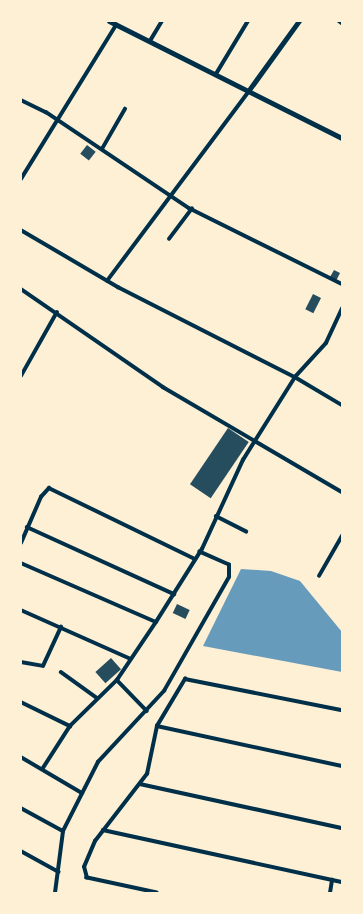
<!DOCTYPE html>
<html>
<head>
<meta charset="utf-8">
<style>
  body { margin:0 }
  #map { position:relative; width:363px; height:914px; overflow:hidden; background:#fdf0d5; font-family:"Fira Sans",sans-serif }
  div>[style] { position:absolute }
  .water>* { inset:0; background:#669bbc }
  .building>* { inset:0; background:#264d5e; transform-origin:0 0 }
  .minor>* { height:3.5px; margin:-1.75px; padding:0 1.75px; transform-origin:1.75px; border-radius:1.75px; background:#003049 }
  .tertiary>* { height:4.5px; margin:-2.25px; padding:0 2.25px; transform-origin:2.25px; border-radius:2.25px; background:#003049 }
  .secondary>* { height:5px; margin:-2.5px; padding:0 2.5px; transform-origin:2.5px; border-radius:2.5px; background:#003049 }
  span { translate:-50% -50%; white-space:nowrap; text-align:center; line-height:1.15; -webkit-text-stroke:3px #fdf0d5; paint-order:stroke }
  .frame { position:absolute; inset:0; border:22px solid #fdf0d5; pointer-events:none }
</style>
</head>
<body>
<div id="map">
  <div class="water">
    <i style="clip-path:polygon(241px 569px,271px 571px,300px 581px,342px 632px,342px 672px,203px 646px)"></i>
  </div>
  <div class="building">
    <i style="left:87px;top:145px;width:11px;height:11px;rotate:38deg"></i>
    <i style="clip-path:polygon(334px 270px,340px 273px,336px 281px,330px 277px)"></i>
    <i style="left:313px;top:294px;width:9px;height:17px;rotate:27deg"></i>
    <i style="left:228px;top:428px;width:25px;height:68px;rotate:34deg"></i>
    <i style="left:177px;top:604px;width:14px;height:10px;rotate:25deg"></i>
    <i style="left:111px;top:658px;width:15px;height:21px;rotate:48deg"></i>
  </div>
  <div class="minor">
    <i style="left:339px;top:21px;width:4px;rotate:34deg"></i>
    <i style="left:150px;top:41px;width:23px;rotate:-59deg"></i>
    <i style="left:216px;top:74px;width:62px;rotate:-58.9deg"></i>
    <i style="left:21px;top:100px;width:28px;rotate:26deg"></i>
    <i style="left:46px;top:112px;width:172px;rotate:33.9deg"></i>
    <i style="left:189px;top:208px;width:171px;rotate:26.4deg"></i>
    <i style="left:102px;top:149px;width:46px;rotate:-60.1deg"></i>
    <i style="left:21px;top:179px;width:181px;rotate:-58.3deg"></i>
    <i style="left:21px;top:230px;width:113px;rotate:30.4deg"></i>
    <i style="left:118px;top:287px;width:199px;rotate:27deg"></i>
    <i style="left:295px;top:377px;width:55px;rotate:30.8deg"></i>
    <i style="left:169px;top:239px;width:38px;rotate:-53deg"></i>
    <i style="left:107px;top:281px;width:237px;rotate:-53.2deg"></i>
    <i style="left:21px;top:289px;width:173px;rotate:34.6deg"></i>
    <i style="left:163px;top:387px;width:208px;rotate:30.4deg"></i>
    <i style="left:21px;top:376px;width:73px;rotate:-60.6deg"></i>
    <i style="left:216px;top:516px;width:34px;rotate:27deg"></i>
    <i style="left:27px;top:527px;width:162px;rotate:24.5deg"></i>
    <i style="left:21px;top:543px;width:50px;rotate:-66.5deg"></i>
    <i style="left:41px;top:497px;width:12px;rotate:-48deg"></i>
    <i style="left:49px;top:488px;width:162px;rotate:25.9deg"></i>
    <i style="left:21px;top:563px;width:147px;rotate:23.6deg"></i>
    <i style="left:319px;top:576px;width:46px;rotate:-60.1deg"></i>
    <i style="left:21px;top:610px;width:120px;rotate:24deg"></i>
    <i style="left:21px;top:662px;width:22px;rotate:10deg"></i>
    <i style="left:43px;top:666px;width:43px;rotate:-65.2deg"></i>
    <i style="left:61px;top:672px;width:44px;rotate:35.8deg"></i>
    <i style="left:117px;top:680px;width:43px;rotate:45.9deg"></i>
    <i style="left:21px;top:702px;width:55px;rotate:26.1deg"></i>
    <i style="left:157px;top:726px;width:189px;rotate:12.2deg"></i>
    <i style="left:21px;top:757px;width:71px;rotate:30.5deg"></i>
    <i style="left:43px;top:768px;width:50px;rotate:-57.3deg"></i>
    <i style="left:70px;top:726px;width:66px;rotate:-44.4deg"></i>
    <i style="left:117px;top:680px;width:70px;rotate:-56.1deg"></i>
    <i style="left:156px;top:622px;width:86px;rotate:-57.8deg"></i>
    <i style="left:202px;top:549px;width:98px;rotate:-65.3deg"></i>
    <i style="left:243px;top:460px;width:98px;rotate:-57.9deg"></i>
    <i style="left:295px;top:377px;width:46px;rotate:-47.6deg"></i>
    <i style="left:326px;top:343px;width:38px;rotate:-65deg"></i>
    <i style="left:140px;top:784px;width:207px;rotate:12.3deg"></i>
    <i style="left:21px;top:808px;width:48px;rotate:28.7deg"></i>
    <i style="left:103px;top:830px;width:245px;rotate:12.3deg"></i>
    <i style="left:21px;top:851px;width:43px;rotate:28.9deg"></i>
    <i style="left:55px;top:893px;width:63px;rotate:-82.6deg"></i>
    <i style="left:63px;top:831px;width:77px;rotate:-63.1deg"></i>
    <i style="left:98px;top:762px;width:97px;rotate:-47.1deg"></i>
    <i style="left:164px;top:691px;width:131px;rotate:-60.3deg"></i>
    <i style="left:229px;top:577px;width:12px;rotate:-90deg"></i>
    <i style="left:229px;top:565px;width:32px;rotate:-156deg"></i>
    <i style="left:157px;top:893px;width:72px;rotate:-167.9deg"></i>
    <i style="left:87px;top:878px;width:11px;rotate:-105deg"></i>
    <i style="left:84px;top:867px;width:28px;rotate:-67deg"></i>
    <i style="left:95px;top:841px;width:85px;rotate:-52.2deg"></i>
    <i style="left:147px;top:774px;width:49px;rotate:-78.2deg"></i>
    <i style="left:157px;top:726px;width:55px;rotate:-59.2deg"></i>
    <i style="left:185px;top:679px;width:160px;rotate:11.2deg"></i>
    <i style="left:330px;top:893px;width:13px;rotate:-81deg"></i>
  </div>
  <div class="tertiary">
    <i style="left:249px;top:90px;width:85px;rotate:-54.1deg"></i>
  </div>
  <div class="secondary">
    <i style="left:109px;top:21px;width:261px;rotate:26.7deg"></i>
  </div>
  <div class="frame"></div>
</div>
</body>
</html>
